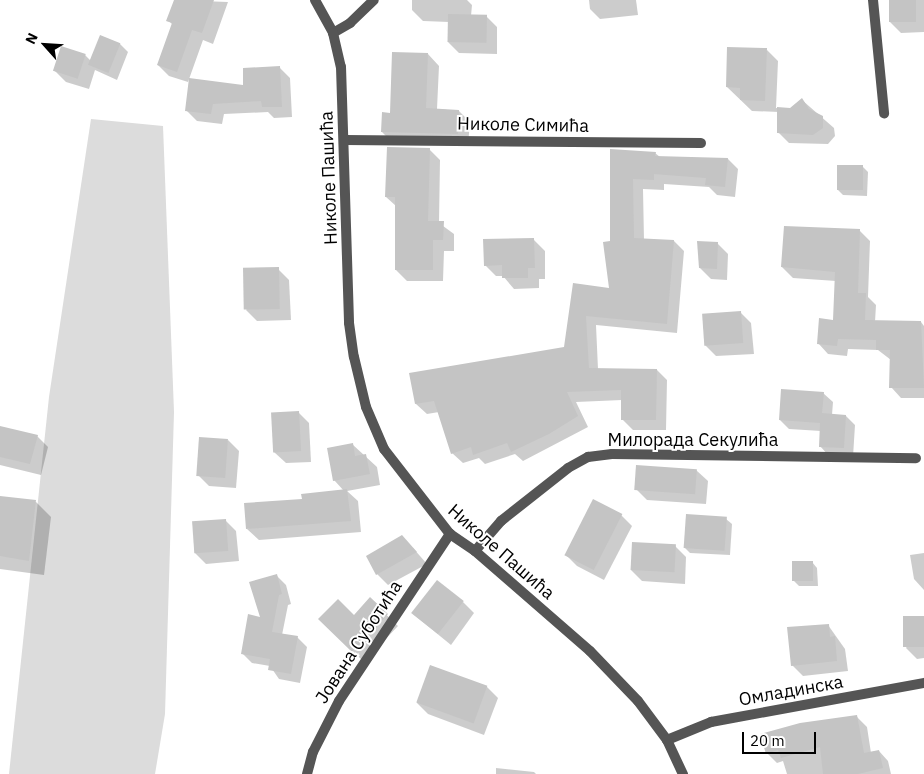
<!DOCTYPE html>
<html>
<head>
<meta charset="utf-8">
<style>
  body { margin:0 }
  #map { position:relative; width:924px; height:774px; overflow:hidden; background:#fff; font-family:"IBM Plex Sans",sans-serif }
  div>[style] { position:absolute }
  .green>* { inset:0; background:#dcdcdc }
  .shadow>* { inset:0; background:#0003 }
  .building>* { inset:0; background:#c4c4c4; transform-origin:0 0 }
  .minor>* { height:10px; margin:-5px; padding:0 5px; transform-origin:5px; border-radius:5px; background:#555 }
  .tertiary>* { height:10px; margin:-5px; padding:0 5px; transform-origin:5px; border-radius:5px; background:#555 }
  span { translate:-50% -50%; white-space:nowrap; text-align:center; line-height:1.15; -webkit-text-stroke:4px #fff; paint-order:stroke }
  .street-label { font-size:18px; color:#000 }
  .north { position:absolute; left:20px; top:20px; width:50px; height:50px; -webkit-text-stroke:4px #fff; paint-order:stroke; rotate:296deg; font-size:14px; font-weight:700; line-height:20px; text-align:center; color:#000 }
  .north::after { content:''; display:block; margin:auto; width:18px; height:22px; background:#000; clip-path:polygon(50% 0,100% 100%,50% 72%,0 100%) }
  .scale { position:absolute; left:742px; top:732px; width:74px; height:22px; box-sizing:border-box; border:2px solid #000; border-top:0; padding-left:6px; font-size:15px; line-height:18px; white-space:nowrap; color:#000; -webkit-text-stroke:4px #fff; paint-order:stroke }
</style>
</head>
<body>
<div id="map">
  <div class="green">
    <i style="clip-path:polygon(91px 119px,163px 126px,174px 412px,165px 714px,155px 774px,9px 774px,49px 397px)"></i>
  </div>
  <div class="shadow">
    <i style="clip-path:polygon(175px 0,228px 2px,213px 44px,203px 40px,188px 82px,169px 76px,158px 65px,173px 25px,168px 20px)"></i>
    <i style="clip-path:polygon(412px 0,467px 0,472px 5px,471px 16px,486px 16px,497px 27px,497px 54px,459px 53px,448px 42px,449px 22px,423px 21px,412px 10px)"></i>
    <i style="clip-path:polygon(589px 0,636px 0,638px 15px,600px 19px,590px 9px)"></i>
    <i style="clip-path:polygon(890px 0,924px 0,924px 32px,901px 33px,890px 22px)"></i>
    <i style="clip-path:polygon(101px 36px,120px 44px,128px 52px,117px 80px,95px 70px,89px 89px,66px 82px,55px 71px,85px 55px,91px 61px)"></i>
    <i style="clip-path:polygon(767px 50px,778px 61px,776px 108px,791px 109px,802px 100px,834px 128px,835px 136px,828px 144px,789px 143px,778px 132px,779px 112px,752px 111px,727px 87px)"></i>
    <i style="clip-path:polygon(428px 54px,439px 66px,437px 109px,459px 111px,470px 122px,468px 145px,393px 143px,382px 132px)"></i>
    <i style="clip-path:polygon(279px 67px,290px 78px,292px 117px,274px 118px,268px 112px,224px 114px,222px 124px,197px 121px,186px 110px,245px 87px)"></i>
    <i style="clip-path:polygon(429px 149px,440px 160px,439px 223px,454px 234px,454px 251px,444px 251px,443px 281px,407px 281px,396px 270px,396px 206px,386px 197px)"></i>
    <i style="clip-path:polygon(611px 150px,655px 153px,660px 157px,728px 159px,738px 169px,735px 197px,717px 195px,709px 187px,664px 184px,664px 190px,643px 189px,644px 240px,674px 241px,684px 251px,677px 333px,596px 325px,598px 369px,657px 370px,667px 380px,666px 430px,633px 430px,622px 419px,622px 400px,576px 402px,588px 427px,523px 461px,515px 454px,485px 464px,479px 458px,463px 463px,452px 453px,439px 412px,427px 414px,416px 404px,411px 374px,565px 349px,574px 285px,610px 289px)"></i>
    <i style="clip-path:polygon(863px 167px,868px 172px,867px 196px,843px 195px,838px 190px)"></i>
    <i style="clip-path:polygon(860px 231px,870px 241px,868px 297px,876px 305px,875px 322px,921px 322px,924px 326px,924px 398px,901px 398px,891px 387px,891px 360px,878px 350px,848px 349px,847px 356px,828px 354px,818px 343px,834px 321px,836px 281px,793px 278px,782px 267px)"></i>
    <i style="clip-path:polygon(534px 240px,545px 251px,545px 279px,539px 279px,539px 288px,514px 289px,503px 276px,496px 276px,485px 265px)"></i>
    <i style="clip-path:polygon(717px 243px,728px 254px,727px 280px,711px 279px,700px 268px)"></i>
    <i style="clip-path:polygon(278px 269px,289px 280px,291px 320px,257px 321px,246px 310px)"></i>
    <i style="clip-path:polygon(740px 312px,751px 323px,754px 354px,716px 356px,705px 345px)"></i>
    <i style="clip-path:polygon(823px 393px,833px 402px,832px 415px,846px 416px,855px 425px,853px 457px,829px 456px,820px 446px,821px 431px,789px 429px,780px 420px)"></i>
    <i style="clip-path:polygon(298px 412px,309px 423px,311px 462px,286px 463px,274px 452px)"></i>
    <i style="clip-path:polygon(0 427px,37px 436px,48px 447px,41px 475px,0 465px)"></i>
    <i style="clip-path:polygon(228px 440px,239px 451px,236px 488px,209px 486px,198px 475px)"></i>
    <i style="clip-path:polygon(352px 444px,377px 467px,380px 485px,347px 491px,358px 501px,361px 532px,259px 540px,247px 529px,344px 491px,334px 480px)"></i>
    <i style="clip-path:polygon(696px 470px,708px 481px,706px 504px,647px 500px,636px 489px)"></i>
    <i style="clip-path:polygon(0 497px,36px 502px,51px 517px,44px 575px,0 569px)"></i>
    <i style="clip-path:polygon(621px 515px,632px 526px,604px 580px,577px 566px,566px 555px)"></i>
    <i style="clip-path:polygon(726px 519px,732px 524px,730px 555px,690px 553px,684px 547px)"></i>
    <i style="clip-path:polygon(225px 520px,236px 531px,239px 561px,206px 564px,195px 553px)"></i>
    <i style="clip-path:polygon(675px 546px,686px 557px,685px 584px,642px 581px,631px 570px)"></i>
    <i style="clip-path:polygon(413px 548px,427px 564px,388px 585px,377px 574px)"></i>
    <i style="clip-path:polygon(924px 553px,924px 590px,914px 579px,910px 555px)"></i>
    <i style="clip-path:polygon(812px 562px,817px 568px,818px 586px,799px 586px,794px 581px)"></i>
    <i style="clip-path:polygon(276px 575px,286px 585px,291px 604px,288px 605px,282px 635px,297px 637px,307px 647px,300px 683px,279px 679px,270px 666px,252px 663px,242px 653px,262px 618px)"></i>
    <i style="clip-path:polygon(370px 599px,398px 626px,364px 662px,320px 619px,354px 617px)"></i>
    <i style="clip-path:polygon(463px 602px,474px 613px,451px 645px,413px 614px)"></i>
    <i style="clip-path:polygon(924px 617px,924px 658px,917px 659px,906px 648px)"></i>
    <i style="clip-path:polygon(828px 625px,845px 649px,848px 671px,803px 676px,792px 665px)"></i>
    <i style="clip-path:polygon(431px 666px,487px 687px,498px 698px,484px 735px,428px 714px,417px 703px)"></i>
    <i style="clip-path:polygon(857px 717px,867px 727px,871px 753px,879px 751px,888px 761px,891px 774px,787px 774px,783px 761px,777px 763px,767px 753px)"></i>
    <i style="clip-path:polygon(496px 768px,534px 772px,536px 774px,496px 774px)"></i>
  </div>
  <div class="building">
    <i style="clip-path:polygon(174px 0,214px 0,202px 33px,192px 30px,177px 72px,157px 65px,172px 23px,166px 21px)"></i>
    <i style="left:889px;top:0;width:27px;height:22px"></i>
    <i style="left:448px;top:14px;width:39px;height:28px;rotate:1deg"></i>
    <i style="left:100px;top:35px;width:22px;height:32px;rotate:22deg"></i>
    <i style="left:61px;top:46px;width:26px;height:26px;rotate:18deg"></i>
    <i style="clip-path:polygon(727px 47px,767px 48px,765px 101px,740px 100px,740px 88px,726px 87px)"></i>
    <i style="clip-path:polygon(392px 52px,428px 53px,426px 108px,459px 110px,458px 134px,381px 132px,382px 112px,390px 113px)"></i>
    <i style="clip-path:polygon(280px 66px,282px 107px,262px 107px,261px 101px,213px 104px,211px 114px,185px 111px,189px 78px,243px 85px,243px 68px)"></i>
    <i style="clip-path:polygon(802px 98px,809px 109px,823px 116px,823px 128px,813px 135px,777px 133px,777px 107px,790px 108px)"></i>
    <i style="clip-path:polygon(387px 147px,430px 148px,428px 221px,444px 221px,443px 240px,433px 240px,433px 270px,395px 270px,395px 197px,385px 197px)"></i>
    <i style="clip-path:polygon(610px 149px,656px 152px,655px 156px,728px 158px,725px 187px,705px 185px,706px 178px,654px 174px,654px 180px,633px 179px,634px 238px,674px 240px,667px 324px,586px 316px,589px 368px,657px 369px,656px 420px,621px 420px,621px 390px,567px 392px,578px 416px,549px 434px,511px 452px,507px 443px,473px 455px,471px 447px,451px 454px,434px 401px,415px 404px,409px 373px,564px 347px,573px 283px,609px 288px,603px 242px,610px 241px)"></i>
    <i style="left:837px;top:165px;width:26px;height:25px"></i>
    <i style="clip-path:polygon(784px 226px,860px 229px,858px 293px,866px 293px,865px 320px,921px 321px,924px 388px,889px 388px,890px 350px,876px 350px,876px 340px,838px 339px,837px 346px,817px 344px,819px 318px,833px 320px,835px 272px,781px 267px)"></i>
    <i style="clip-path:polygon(534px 238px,535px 268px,528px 268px,528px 278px,502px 278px,502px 265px,484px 266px,483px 239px)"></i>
    <i style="clip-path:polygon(697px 241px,718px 242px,717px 269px,699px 268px)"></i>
    <i style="left:279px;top:267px;width:42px;height:36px;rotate:89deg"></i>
    <i style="left:741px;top:311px;width:32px;height:39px;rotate:86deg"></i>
    <i style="clip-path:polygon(781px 389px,824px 392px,822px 413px,846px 415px,844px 448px,819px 447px,820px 423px,779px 420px)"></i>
    <i style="left:299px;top:411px;width:40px;height:28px;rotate:87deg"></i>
    <i style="clip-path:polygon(0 426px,38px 435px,30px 464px,0 457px)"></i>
    <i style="left:199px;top:437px;width:29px;height:39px;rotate:4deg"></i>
    <i style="clip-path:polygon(353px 443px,355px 456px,366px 454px,370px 474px,333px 481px,327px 448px)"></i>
    <i style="left:636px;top:465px;width:61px;height:25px;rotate:4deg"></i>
    <i style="clip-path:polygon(347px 489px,351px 521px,246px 529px,244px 503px,302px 499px,301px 494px)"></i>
    <i style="clip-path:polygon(0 496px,36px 500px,29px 561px,0 556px)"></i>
    <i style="left:593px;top:499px;width:33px;height:63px;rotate:27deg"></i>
    <i style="left:686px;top:514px;width:41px;height:34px;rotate:4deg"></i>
    <i style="left:226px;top:519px;width:32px;height:34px;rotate:86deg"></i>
    <i style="clip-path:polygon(402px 535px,417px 552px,376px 575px,366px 556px)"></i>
    <i style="left:632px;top:542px;width:44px;height:28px;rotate:3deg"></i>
    <i style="left:813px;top:561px;width:20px;height:21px;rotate:90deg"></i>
    <i style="clip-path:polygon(277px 574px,282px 594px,279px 595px,272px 632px,298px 636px,291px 674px,268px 670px,270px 659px,241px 654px,248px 614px,260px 617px,249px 582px)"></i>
    <i style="left:437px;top:580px;width:34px;height:42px;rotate:38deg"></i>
    <i style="clip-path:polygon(370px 597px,388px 614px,352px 652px,318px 619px,338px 599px,354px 615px)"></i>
    <i style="left:924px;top:616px;width:31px;height:21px;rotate:90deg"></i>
    <i style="clip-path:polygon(829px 624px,830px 637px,835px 636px,837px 661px,791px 666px,787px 627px)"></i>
    <i style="left:430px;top:665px;width:61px;height:40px;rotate:20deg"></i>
    <i style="clip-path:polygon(857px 715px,864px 753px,879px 750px,883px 768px,858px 774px,823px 774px,820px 747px,781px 758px,778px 750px,766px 754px,760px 734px,800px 723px)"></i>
  </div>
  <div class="minor">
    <i style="left:873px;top:0;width:114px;rotate:84.4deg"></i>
    <i style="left:333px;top:33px;width:20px;rotate:-30deg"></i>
    <i style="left:350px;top:23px;width:33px;rotate:-44deg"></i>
    <i style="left:345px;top:140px;width:356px;rotate:0.5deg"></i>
    <i style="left:475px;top:551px;width:40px;rotate:-49deg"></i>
    <i style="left:501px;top:521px;width:85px;rotate:-38.3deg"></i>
    <i style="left:568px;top:468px;width:23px;rotate:-29deg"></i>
    <i style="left:588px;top:457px;width:24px;rotate:-7deg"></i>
    <i style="left:612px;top:454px;width:304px;rotate:0.8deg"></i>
    <i style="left:667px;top:740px;width:48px;rotate:-22.2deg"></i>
    <i style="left:711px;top:722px;width:217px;rotate:-10.4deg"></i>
    <i style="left:307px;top:774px;width:23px;rotate:-75deg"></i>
    <i style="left:313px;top:752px;width:57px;rotate:-63deg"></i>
    <i style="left:339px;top:701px;width:201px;rotate:-56.4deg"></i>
  </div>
  <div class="tertiary">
    <i style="left:315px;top:0;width:38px;rotate:61deg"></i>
    <i style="left:333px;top:33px;width:35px;rotate:77deg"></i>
    <i style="left:341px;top:67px;width:256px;rotate:88.2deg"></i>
    <i style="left:349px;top:323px;width:34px;rotate:82deg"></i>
    <i style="left:354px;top:357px;width:51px;rotate:76.5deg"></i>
    <i style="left:366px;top:407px;width:46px;rotate:66.8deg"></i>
    <i style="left:384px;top:449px;width:108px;rotate:52.2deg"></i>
    <i style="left:450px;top:534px;width:30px;rotate:34deg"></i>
    <i style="left:475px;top:551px;width:152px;rotate:41deg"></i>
    <i style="left:590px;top:651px;width:69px;rotate:46.2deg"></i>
    <i style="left:638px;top:701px;width:49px;rotate:53.4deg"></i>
    <i style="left:667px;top:740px;width:38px;rotate:65deg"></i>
  </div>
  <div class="street-label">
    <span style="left:523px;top:125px;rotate:1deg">Николе Симића</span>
    <span style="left:329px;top:178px;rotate:-92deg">Николе Пашића</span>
    <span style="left:693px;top:440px">Милорада Секулића</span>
    <span style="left:501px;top:552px;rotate:41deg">Николе Пашића</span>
    <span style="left:359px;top:642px;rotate:-57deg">Јована Суботића</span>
    <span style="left:791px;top:691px;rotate:-10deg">Омладинска</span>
  </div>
  <div class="north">N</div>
  <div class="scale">20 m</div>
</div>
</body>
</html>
